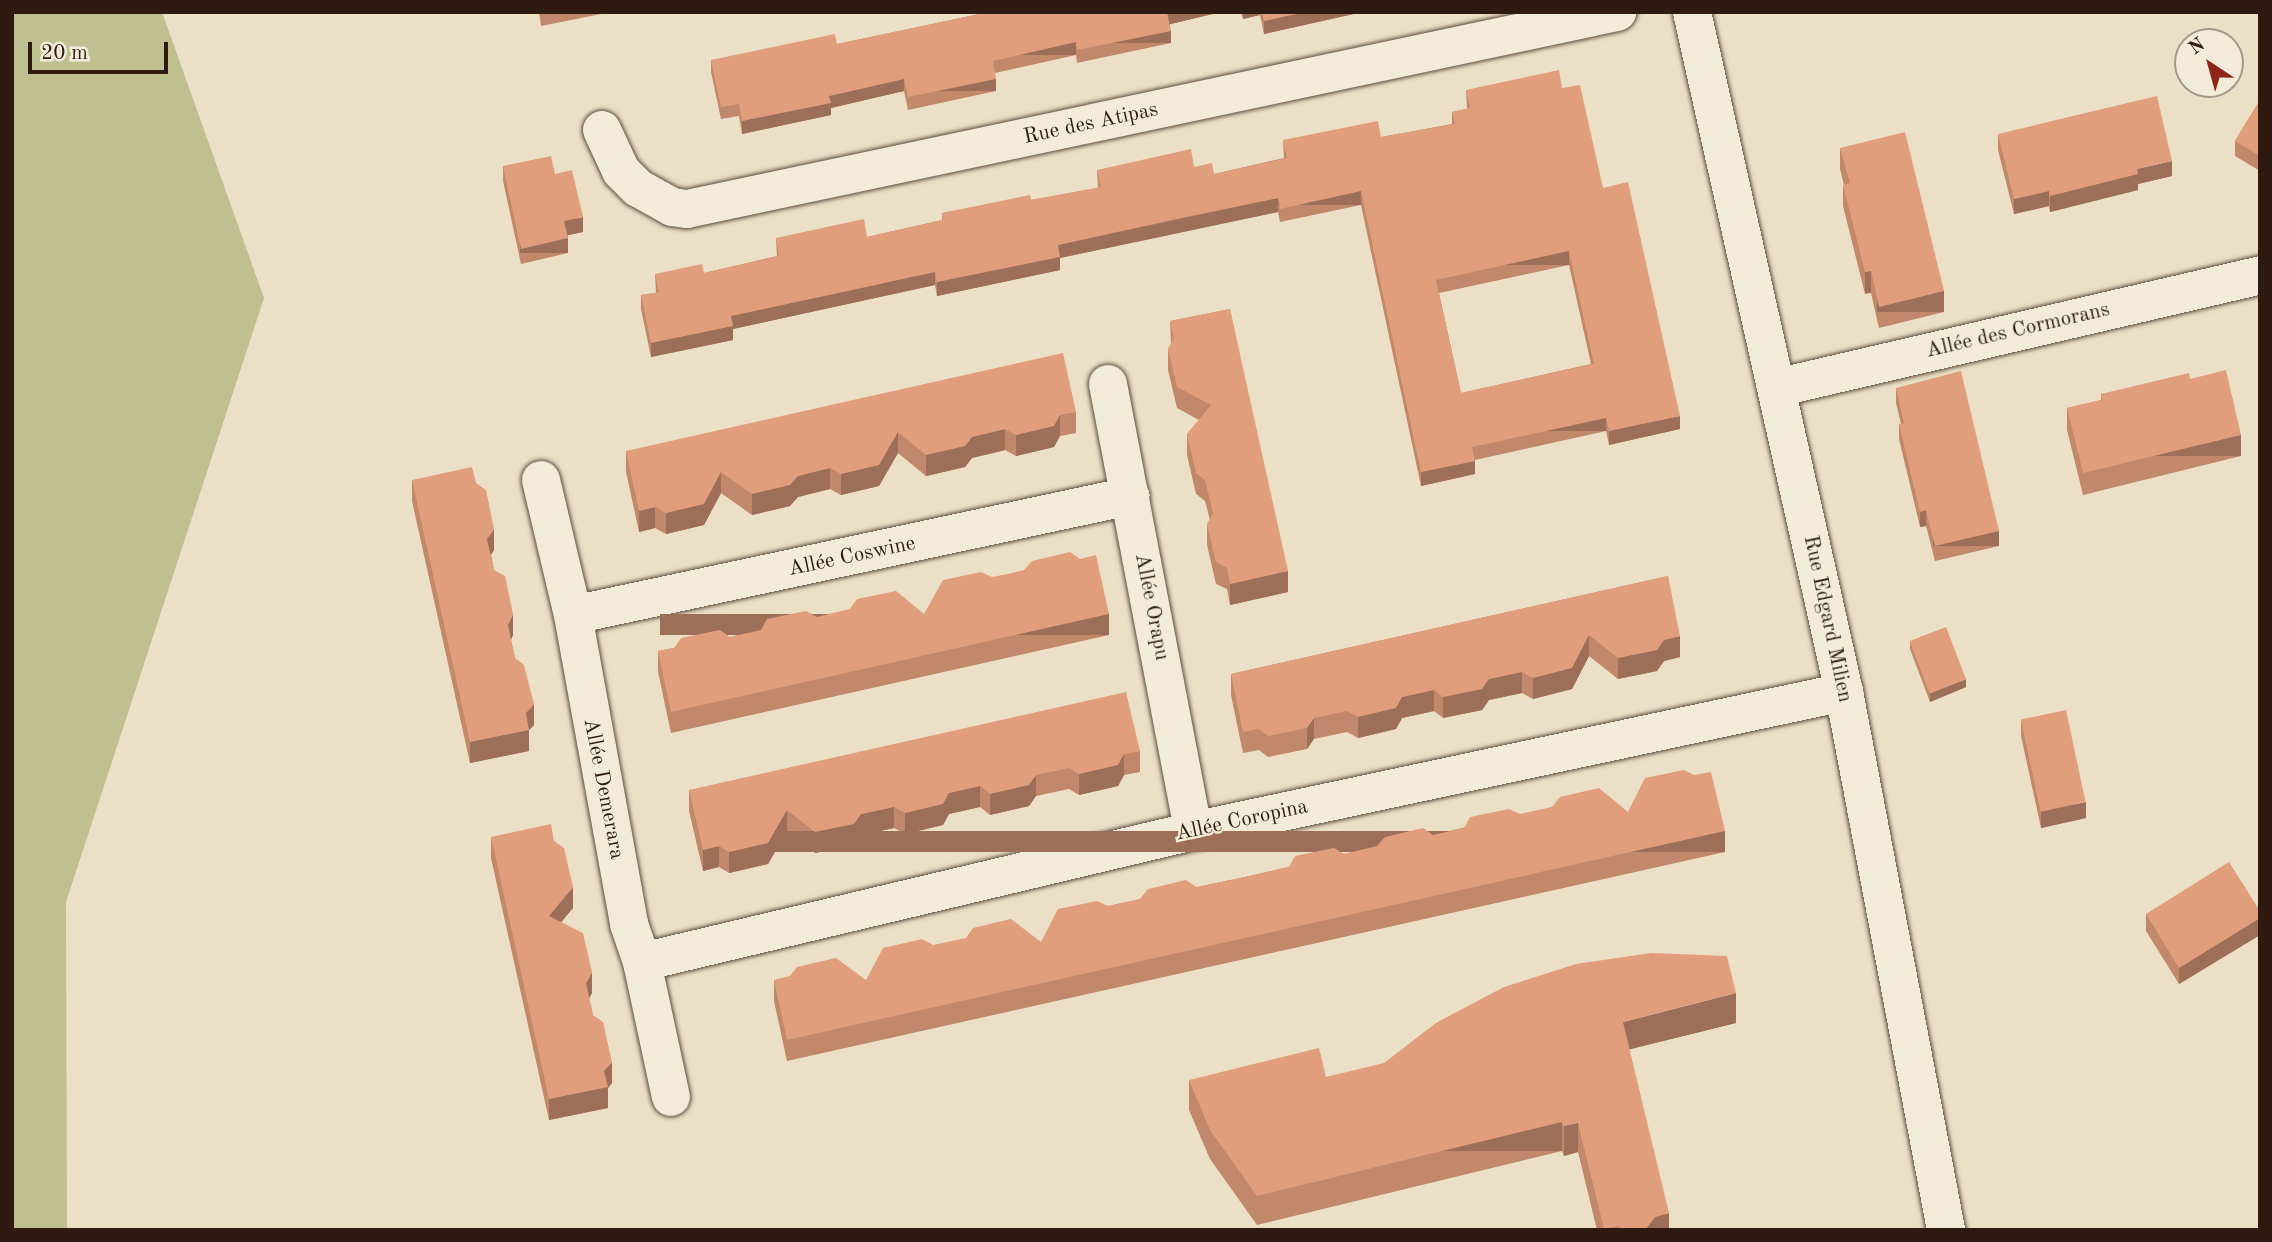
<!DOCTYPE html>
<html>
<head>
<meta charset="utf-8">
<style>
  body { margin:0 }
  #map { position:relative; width:2272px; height:1242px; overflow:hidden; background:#ebe0c6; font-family:"Old Standard TT",serif }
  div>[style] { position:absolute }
  .green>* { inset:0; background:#bec090 }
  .roads { filter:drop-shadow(0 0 2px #5d4c3e) drop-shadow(0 0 2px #5d4c3e) }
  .minor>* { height:38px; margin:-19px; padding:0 19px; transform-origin:19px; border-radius:19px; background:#f2ebda }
  .wall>* { inset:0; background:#c1886c }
  .shaded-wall>* { inset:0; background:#9d6f58; transform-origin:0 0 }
  .building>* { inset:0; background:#e09e7d; transform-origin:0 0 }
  span { translate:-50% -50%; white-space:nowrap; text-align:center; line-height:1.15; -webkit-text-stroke:5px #f2ebda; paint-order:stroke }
  .street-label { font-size:21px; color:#2e1a11 }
  .frame { position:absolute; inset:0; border:14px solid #2e1a11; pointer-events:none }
  .north { position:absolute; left:2174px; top:28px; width:70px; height:70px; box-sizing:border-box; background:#f2ebda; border:2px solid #a4978a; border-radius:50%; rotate:324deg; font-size:19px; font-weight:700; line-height:28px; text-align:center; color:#2e1a11 }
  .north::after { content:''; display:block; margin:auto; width:24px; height:32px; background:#8f2418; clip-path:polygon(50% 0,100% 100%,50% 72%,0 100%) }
  .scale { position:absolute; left:28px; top:42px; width:140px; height:32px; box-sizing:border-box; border:4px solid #2e1a11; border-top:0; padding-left:9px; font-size:21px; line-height:24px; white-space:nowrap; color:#2e1a11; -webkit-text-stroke:5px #f2ebda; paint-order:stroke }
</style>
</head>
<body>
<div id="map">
  <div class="green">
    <i style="clip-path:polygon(12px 12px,162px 12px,264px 298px,66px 902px,67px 1230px,12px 1230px)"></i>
  </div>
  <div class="roads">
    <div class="minor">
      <i style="left:1692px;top:12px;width:697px;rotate:77.4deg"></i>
      <i style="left:1844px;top:692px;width:548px;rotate:79.26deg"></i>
      <i style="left:602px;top:130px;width:45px;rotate:65.1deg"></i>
      <i style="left:621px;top:171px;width:24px;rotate:45deg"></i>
      <i style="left:638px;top:188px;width:39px;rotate:29deg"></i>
      <i style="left:672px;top:207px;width:15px;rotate:8deg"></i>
      <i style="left:687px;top:209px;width:951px;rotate:-11.96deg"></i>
      <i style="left:1108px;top:384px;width:455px;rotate:79.2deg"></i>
      <i style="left:1776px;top:388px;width:497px;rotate:-13.1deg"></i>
      <i style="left:541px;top:480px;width:139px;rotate:76.7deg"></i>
      <i style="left:573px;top:615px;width:314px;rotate:79.7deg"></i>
      <i style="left:629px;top:924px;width:40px;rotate:71.1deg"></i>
      <i style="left:642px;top:962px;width:138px;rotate:77.9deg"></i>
      <i style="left:573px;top:615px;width:570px;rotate:-12.06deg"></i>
      <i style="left:642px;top:962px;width:566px;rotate:-13.37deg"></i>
      <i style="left:1193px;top:831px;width:666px;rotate:-12.05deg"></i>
    </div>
  </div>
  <div class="wall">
    <i style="clip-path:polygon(539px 12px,611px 12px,541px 26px)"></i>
    <i style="clip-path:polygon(989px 12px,1221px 12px,1170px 24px,1171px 43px,1077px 63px,1076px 55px,995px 73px,996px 91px,908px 110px,904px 91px,831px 108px,831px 115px,742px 134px,739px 116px,721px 119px,711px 72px,711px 60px,837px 44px)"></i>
    <i style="clip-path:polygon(1241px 12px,1358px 12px,1358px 13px,1264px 34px,1260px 15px,1243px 19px)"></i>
    <i style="clip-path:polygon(evenodd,1562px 88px,1603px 188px,1680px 429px,1609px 445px,1606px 431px,1475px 460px,1475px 474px,1421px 486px,1361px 205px,1280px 222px,1278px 212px,1180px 232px,1060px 258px,1060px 270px,937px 296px,935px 285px,733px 329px,733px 340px,651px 357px,641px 309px,641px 295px,656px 293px,655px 274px,704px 273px,777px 256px,776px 238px,867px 237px,942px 220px,942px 213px,1031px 200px,1098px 188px,1097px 170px,1194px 167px,1214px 174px,1284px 158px,1283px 140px,1381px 137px,1452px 124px,1452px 112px,1467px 109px,1466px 90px,1562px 88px,1569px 265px,1591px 364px,1461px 393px,1439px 293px,1569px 265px)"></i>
    <i style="clip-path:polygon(2260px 100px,2260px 171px,2235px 156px,2235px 141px)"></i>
    <i style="clip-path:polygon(1998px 134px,2172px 176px,2138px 184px,2138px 190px,2050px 212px,2049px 206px,2014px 214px,1998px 150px)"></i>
    <i style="clip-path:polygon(1840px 148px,1944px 312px,1879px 328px,1871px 293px,1865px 294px,1843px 206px,1843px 185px,1844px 185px,1840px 169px)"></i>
    <i style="clip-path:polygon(503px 166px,555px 174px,583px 232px,568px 235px,568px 253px,521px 264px,503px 181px)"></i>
    <i style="clip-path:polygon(1230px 309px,1288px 592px,1230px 605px,1227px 589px,1216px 584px,1207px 545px,1207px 524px,1210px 520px,1205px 501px,1196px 494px,1187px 455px,1187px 434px,1199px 420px,1177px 408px,1168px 370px,1168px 349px,1171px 344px,1170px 321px)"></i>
    <i style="clip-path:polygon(2190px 379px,2241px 456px,2083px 495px,2067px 430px,2067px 408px,2101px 400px,2101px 394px)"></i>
    <i style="clip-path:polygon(1896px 388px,1999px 546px,1935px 561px,1926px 526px,1920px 527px,1899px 439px,1899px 424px,1901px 424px,1896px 403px)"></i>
    <i style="clip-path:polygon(1076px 412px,1076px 433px,1060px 436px,1054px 447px,1016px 456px,1005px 450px,989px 454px,972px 458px,965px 467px,926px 476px,898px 453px,879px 486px,841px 495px,830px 489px,798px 497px,790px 506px,752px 515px,721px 493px,704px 525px,666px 534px,655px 528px,639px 532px,626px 472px,626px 451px)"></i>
    <i style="clip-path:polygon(412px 480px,476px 483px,494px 550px,491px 555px,494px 570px,513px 635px,511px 640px,515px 658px,534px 725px,529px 730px,529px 751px,470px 763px,412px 501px)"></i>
    <i style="clip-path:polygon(1668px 576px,1680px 657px,1664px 661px,1657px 671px,1618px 679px,1589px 656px,1572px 689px,1533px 699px,1522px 693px,1489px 700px,1482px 710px,1443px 718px,1434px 711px,1402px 718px,1396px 729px,1358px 738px,1347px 732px,1314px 739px,1307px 749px,1268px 757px,1259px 750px,1243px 753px,1231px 695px,1231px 674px)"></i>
    <i style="clip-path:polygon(924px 614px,1109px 635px,671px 733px,658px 672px,658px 651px,730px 637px,817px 617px)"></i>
    <i style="clip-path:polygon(1910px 641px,1966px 687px,1930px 702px,1910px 649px)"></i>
    <i style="clip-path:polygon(2021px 720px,2086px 818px,2041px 828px,2021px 736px)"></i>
    <i style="clip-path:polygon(1140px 751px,1140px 772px,1124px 775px,1118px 786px,1079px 795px,1069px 789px,1036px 796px,1029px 806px,990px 815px,980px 807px,949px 814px,943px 825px,905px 834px,894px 828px,861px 835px,854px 845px,815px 853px,787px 831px,768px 864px,729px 873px,719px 867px,703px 871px,689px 811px,689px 790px)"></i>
    <i style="clip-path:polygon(1628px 812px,1725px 852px,787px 1061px,774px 1001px,774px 980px,866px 980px,933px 945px,1041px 942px,1108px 906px,1245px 877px,1344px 854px,1433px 835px,1520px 814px)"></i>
    <i style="clip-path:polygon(491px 837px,554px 841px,573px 908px,561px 922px,592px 993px,589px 998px,593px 1015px,612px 1083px,608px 1088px,608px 1108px,549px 1120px,491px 858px)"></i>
    <i style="clip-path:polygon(2260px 911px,2260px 935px,2179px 984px,2146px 931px,2146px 914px)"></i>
    <i style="clip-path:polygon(1736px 1023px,1629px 1049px,1669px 1230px,1597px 1230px,1578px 1152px,1564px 1156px,1562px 1151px,1257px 1225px,1210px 1159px,1189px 1110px,1189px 1080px,1326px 1077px)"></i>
  </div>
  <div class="shaded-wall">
    <i style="clip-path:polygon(1167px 12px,1221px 12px,1167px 25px)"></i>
    <i style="clip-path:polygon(1243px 12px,1260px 12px,1260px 15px,1243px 19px)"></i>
    <i style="clip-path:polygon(1305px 12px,1358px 12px,1358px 13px,1264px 34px,1264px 21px)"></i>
    <i style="left:1171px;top:31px;width:12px;height:96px;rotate:90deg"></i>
    <i style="left:1076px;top:42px;width:13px;height:85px;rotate:90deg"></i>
    <i style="clip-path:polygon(904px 79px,904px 91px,831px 108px,831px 115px,742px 134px,742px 121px,829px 96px)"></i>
    <i style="left:996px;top:79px;width:12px;height:90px;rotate:90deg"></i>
    <i style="clip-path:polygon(2172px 161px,2172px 176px,2138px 184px,2138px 190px,2050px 212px,2050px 196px,2137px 169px)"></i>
    <i style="left:1361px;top:191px;width:14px;height:83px;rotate:90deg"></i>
    <i style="clip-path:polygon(2049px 191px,2049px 206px,2014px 214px,2014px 199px)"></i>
    <i style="clip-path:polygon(1278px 198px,1278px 212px,1060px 258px,1060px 270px,937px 296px,937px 282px,1058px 245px)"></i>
    <i style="clip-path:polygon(583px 217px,583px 232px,564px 236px,564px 221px)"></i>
    <i style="left:568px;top:238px;width:15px;height:48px;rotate:90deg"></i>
    <i style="left:1569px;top:251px;width:14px;height:136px;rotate:90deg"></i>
    <i style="left:1871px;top:271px;width:22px;height:6px;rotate:90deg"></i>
    <i style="clip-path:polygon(935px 272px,935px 285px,733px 329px,733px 340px,651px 357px,651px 343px,731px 316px)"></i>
    <i style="left:1944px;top:291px;width:21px;height:67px;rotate:90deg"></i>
    <i style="clip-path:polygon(1060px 415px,1060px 436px,1054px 447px,1016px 456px,1016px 435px)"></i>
    <i style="clip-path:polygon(1680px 416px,1680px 429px,1609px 445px,1609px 431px)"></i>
    <i style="left:1606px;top:418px;width:13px;height:137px;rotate:90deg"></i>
    <i style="clip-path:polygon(1005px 429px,1005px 450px,972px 458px,965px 467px,926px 476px,926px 455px,972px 437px)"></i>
    <i style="clip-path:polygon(898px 432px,898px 453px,879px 486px,841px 495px,841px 474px)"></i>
    <i style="left:2241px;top:435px;width:21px;height:163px;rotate:90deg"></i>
    <i style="clip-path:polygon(1475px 461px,1475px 474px,1421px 486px,1421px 472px)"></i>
    <i style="clip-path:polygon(830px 468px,830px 489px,798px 497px,790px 506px,752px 515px,752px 494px,798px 476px)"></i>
    <i style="clip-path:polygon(721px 472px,721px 493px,704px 525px,666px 534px,666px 513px)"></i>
    <i style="clip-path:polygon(655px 507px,655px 528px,639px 532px,639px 511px)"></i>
    <i style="clip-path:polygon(1926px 510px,1926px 526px,1920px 527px,1920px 512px)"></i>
    <i style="clip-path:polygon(494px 529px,494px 550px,487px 560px,487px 539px)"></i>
    <i style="left:1999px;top:531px;width:15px;height:66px;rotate:90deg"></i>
    <i style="clip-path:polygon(1288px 571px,1288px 592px,1230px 605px,1230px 584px)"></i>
    <i style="clip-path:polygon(513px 614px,513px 635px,508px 646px,508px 625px)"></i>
    <i style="left:1109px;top:614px;width:21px;height:449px;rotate:90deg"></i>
    <i style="clip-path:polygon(1589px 635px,1589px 656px,1572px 689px,1533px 699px,1533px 678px)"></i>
    <i style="clip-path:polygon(1680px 636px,1680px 657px,1664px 661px,1657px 671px,1618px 679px,1618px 658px,1664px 640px)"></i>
    <i style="clip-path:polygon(1522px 672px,1522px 693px,1489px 700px,1482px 710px,1443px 718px,1443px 697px,1489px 679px)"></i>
    <i style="clip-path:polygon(1966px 679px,1966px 687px,1930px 702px,1930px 694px)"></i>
    <i style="clip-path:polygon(1434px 690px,1434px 711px,1402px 718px,1396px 729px,1358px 738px,1358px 717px,1402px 697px)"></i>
    <i style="clip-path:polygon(534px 704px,534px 725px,529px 730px,529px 751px,470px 763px,470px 742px,526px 713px)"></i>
    <i style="clip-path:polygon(1314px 718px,1314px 739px,1307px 749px,1307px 728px)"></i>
    <i style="clip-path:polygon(1124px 754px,1124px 775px,1118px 786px,1079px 795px,1079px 774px)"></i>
    <i style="clip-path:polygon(1036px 775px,1036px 796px,1029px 806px,990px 815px,990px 794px)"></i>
    <i style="clip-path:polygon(980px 786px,980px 807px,949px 814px,943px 825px,905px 834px,905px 813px,949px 793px)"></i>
    <i style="clip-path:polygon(2086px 802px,2086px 818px,2041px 828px,2041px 812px)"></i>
    <i style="clip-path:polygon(894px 807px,894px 828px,861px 835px,854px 845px,815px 853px,815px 832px,861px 814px)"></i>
    <i style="clip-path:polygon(787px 810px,787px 831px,768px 864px,729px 873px,729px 852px)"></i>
    <i style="left:1725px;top:831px;width:21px;height:961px;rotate:90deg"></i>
    <i style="clip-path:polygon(719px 846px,719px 867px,703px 871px,703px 850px)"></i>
    <i style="clip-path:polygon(573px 887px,573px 908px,549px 937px,549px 916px)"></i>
    <i style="clip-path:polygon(2260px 918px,2260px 935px,2179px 984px,2179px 968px)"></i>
    <i style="clip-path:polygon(592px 972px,592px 993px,586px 1004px,586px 983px)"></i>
    <i style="clip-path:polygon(1736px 993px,1736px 1023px,1623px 1051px,1623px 1022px)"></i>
    <i style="clip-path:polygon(612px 1062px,612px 1083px,608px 1088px,608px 1108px,549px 1120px,549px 1099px,604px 1071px)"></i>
    <i style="left:1562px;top:1122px;width:29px;height:314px;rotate:90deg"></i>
    <i style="clip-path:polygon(1578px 1123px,1578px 1152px,1564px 1156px,1564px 1126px)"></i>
    <i style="clip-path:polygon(1669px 1213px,1669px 1230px,1645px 1230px,1655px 1217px)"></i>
  </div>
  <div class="building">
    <i style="clip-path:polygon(989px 12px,1167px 12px,1171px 31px,1077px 50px,1076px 42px,993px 61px,996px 79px,908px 97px,904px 79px,829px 96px,831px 103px,742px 121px,739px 104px,721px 107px,711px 60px,835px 34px,837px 44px)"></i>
    <i style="clip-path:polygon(1262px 12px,1305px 12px,1264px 21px)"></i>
    <i style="clip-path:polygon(evenodd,1559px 70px,1562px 88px,1580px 85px,1603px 188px,1628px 182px,1680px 416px,1609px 431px,1606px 418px,1472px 447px,1475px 461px,1421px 472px,1361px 191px,1280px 209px,1278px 198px,1180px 218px,1058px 245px,1060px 257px,937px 282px,935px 272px,731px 316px,733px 326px,651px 343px,641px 295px,659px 292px,655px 274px,702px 264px,704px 273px,779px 256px,776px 238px,864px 219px,867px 237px,943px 220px,942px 213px,1030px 195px,1031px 200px,1101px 187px,1097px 170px,1191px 149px,1194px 167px,1212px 163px,1214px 174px,1287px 158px,1283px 140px,1378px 121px,1381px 137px,1455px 124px,1452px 112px,1470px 108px,1466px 90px,1559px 70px,1569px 251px,1594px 364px,1461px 393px,1436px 280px,1569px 251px)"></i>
    <i style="clip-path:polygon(2157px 96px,2172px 161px,2137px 169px,2138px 174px,2050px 196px,2049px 191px,2014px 199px,1998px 134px)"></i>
    <i style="clip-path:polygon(2260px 100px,2260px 156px,2235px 141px)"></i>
    <i style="clip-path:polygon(1905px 132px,1944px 291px,1879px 307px,1871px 271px,1865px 272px,1843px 185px,1850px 183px,1840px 148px)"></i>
    <i style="clip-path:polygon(551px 156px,555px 174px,572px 170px,583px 217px,564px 221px,568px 238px,521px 249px,503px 166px)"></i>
    <i style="clip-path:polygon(1230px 309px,1288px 571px,1230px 584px,1227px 568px,1216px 562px,1207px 524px,1213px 513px,1205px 480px,1196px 473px,1187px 434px,1211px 405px,1177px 387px,1168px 349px,1174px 338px,1170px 321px)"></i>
    <i style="clip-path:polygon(1063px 353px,1076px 412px,1060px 415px,1054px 426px,1016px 435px,1005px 429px,989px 433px,972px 437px,965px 446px,926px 455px,898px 432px,879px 465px,841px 474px,830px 468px,798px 476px,790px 485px,752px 494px,721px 472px,704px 504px,666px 513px,655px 507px,639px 511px,626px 451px)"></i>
    <i style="clip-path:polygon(2226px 370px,2241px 435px,2083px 473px,2067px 408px,2102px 400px,2101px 394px,2189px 373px,2190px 379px)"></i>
    <i style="clip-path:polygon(1961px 371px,1999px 531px,1935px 546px,1926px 510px,1920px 512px,1899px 424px,1904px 423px,1896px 388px)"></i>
    <i style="clip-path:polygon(472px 467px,476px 483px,486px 490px,494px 529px,487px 539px,494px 570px,505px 576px,513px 614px,508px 625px,515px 658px,524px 665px,534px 704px,526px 713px,529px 730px,470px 742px,412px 480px)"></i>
    <i style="clip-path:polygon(1070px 552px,1080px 559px,1096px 555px,1109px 614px,671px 712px,658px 651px,674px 648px,681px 638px,720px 630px,730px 637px,761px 630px,767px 619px,806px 611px,817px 617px,833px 613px,850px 609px,857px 599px,896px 591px,924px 614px,943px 580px,981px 572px,992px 577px,1008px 574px,1024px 570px,1032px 561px)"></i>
    <i style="clip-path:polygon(1668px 576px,1680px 636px,1664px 640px,1657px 650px,1618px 658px,1589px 635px,1572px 668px,1533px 678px,1522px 672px,1489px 679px,1482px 689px,1443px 697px,1434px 690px,1402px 697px,1396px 708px,1358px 717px,1347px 711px,1314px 718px,1307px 728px,1268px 736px,1259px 729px,1243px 732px,1231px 674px)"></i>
    <i style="left:1946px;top:627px;width:56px;height:39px;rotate:69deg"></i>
    <i style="clip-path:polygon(1126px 692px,1140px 751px,1124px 754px,1118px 765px,1079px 774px,1069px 768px,1036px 775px,1029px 785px,990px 794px,980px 786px,949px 793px,943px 804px,905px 813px,894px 807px,861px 814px,854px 824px,815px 832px,787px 810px,768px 843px,729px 852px,719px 846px,703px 850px,689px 790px)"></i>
    <i style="left:2066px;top:710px;width:94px;height:46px;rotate:78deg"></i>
    <i style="clip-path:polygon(1684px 770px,1694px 775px,1711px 772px,1725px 831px,787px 1040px,774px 980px,790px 976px,797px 967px,836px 958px,866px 980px,883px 948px,922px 939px,933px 945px,966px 938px,973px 928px,1011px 919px,1041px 942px,1058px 909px,1097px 901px,1108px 906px,1140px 899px,1148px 889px,1186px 880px,1196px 887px,1245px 877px,1289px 867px,1295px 856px,1334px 848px,1344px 854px,1377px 846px,1385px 837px,1423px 828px,1433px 835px,1464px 828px,1470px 817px,1509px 809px,1520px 814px,1552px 807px,1560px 797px,1599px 788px,1628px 812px,1645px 778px)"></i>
    <i style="clip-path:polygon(551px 824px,554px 841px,564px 848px,573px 887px,549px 916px,583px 933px,592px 972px,586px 983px,593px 1015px,603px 1022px,612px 1062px,604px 1071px,608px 1087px,549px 1099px,491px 837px)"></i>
    <i style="clip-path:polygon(2229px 862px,2260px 911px,2260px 918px,2179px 968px,2146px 914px)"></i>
    <i style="clip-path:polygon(1651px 953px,1727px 956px,1736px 993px,1623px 1022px,1669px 1213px,1655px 1217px,1645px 1230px,1626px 1230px,1618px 1226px,1604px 1229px,1578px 1123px,1564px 1126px,1562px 1122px,1257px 1196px,1210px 1130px,1189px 1080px,1319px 1048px,1326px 1077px,1384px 1063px,1436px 1023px,1504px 987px,1576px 964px)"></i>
  </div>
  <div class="street-label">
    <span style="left:1091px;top:124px;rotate:-12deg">Rue des Atipas</span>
    <span style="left:2018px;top:331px;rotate:-13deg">Allée des Cormorans</span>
    <span style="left:852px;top:557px;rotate:-12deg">Allée Coswine</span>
    <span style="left:1151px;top:607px;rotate:79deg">Allée Orapu</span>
    <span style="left:1827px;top:619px;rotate:78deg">Rue Edgard Milien</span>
    <span style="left:603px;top:789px;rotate:79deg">Allée Demerara</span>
    <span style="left:1242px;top:821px;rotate:-12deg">Allée Coropina</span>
  </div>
  <div class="frame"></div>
  <div class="north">N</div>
  <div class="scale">20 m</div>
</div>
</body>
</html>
